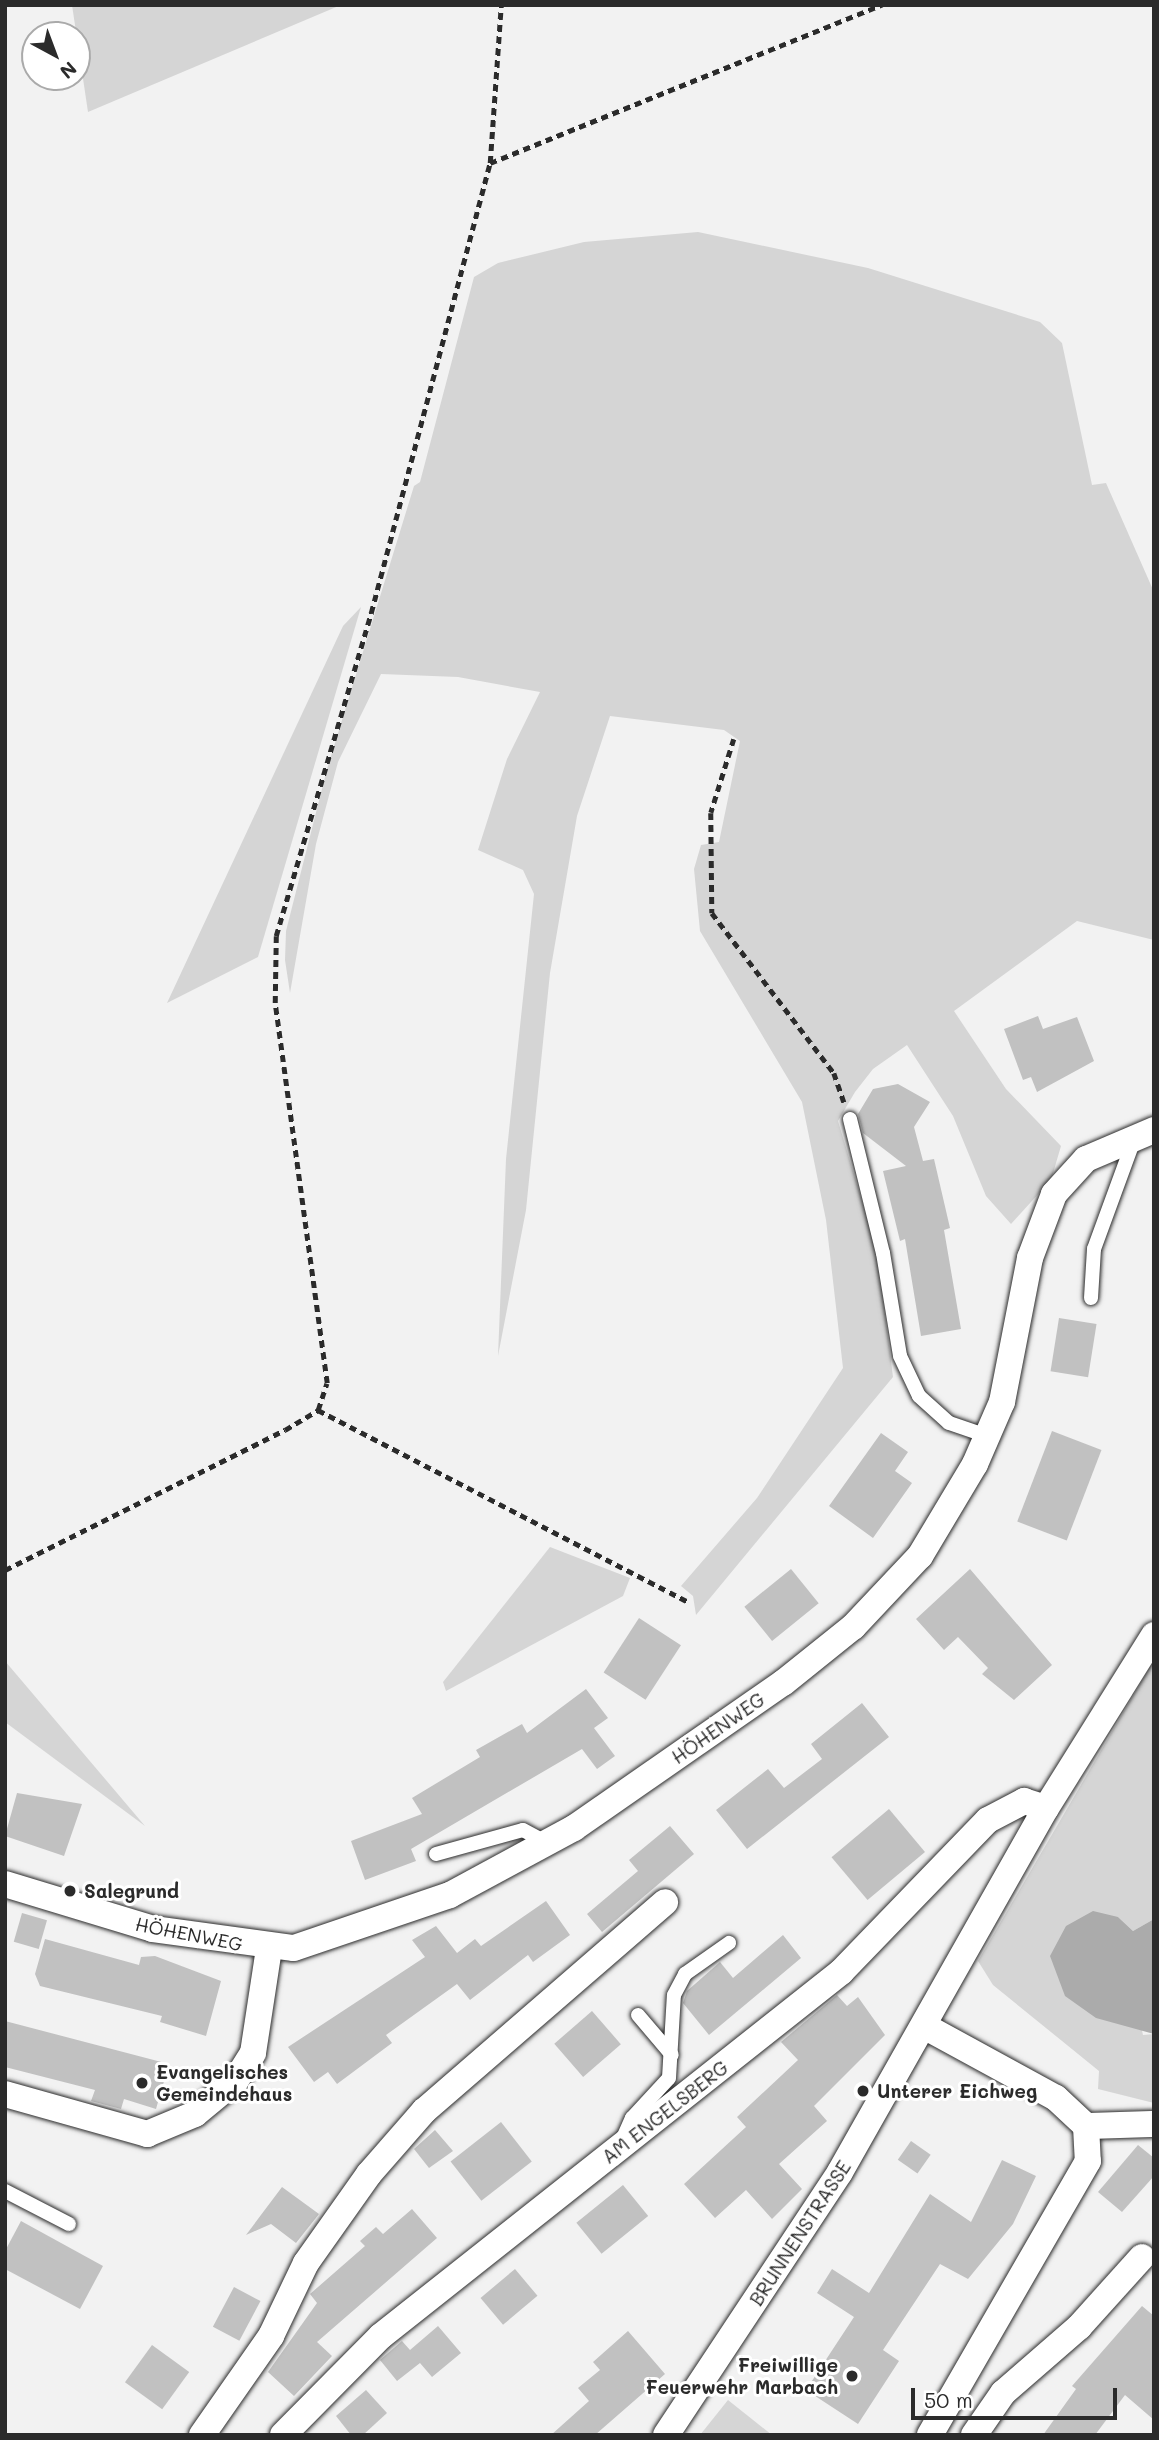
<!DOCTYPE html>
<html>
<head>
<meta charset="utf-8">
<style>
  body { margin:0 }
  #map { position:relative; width:1159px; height:2440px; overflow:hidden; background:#f2f2f2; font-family:Mali,sans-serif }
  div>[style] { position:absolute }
  .green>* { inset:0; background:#d5d5d5 }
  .water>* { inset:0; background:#ababab }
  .building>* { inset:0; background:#c1c1c1; transform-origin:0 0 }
  .path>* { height:4.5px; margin-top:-2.25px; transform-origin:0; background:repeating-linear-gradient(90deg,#2b2b2b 0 7px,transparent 0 12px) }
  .roads { filter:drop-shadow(0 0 2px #2b2b2b) drop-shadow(0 0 2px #2b2b2b) }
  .lane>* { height:14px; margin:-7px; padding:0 7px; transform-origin:7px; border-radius:7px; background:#fff }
  .street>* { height:26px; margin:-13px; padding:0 13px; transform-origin:13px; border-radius:13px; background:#fff }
  .dots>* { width:19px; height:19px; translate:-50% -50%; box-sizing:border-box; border:4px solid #fff; border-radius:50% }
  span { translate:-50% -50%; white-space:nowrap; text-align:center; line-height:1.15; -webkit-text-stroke:6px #fff; paint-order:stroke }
  .street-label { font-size:19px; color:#2b2b2b }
  .poi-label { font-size:19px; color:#2b2b2b; font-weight:700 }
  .left { translate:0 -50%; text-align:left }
  .right { translate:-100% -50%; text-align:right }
  .frame { position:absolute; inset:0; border:7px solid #2b2b2b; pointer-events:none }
  .north { position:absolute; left:21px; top:21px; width:70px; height:70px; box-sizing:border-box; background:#fff; border:2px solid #aaa; border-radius:50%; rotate:139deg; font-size:19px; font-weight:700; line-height:28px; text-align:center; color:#2b2b2b }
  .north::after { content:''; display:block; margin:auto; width:24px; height:32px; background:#2b2b2b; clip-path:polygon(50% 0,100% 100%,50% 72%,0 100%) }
  .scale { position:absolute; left:911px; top:2388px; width:206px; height:32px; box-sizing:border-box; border:4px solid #2b2b2b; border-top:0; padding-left:9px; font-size:21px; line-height:24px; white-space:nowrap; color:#2b2b2b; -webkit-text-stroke:5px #fff; paint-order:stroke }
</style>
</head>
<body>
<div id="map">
  <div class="green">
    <i style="clip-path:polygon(72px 5px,341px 5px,88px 112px)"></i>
    <i style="clip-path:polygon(698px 232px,868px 268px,1040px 322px,1062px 343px,1092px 485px,1106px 483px,1154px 592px,1154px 940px,1077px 921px,954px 1011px,1006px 1089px,1061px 1146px,1051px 1180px,1011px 1224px,986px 1196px,953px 1116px,907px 1045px,873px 1069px,855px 1092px,838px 1121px,877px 1251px,893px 1377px,696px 1615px,693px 1596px,681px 1586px,757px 1498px,843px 1368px,826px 1220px,802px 1102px,700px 931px,694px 869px,701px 845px,719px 842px,740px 741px,724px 730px,610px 716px,577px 816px,550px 973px,526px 1210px,498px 1356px,506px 1159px,534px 894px,523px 870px,478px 850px,507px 759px,540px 692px,458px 677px,381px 674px,338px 762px,316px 844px,290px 993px,285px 960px,286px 931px,327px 769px,414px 486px,420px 482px,474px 277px,498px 263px,584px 242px)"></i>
    <i style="clip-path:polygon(361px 607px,258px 957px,167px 1003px,343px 626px)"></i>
    <i style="clip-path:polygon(550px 1547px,630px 1578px,623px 1596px,446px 1691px,443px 1682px)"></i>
    <i style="clip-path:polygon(1154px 1660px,1154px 1919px,1133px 1931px,1118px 1917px,1143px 2035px,1154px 2034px,1154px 2103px,1098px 2089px,1099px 2071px,993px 1985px,978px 1961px)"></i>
    <i style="clip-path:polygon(5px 1661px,145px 1826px,5px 1722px)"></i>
    <i style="clip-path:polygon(728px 2400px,772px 2435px,700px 2435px)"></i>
  </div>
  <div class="water">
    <i style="clip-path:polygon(1093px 1911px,1118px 1917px,1133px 1931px,1154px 1919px,1154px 2034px,1096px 2018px,1065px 1996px,1050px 1956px,1066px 1926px)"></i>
  </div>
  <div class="building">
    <i style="clip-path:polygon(1038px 1016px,1043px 1029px,1077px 1017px,1094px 1061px,1037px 1092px,1031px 1077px,1023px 1080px,1004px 1029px)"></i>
    <i style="clip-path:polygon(898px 1084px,930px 1102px,914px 1127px,923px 1161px,934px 1159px,950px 1228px,944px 1230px,961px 1329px,921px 1336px,905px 1239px,900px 1241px,883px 1171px,906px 1166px,863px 1133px,858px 1114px,873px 1089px)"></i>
    <i style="left:1059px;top:1318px;width:38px;height:54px;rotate:9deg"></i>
    <i style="left:1052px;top:1431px;width:53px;height:97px;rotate:21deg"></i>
    <i style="clip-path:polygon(881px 1433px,908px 1452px,895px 1471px,912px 1483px,873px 1538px,829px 1506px)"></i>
    <i style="left:791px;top:1569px;width:44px;height:60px;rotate:51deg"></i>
    <i style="clip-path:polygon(970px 1569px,1052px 1665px,1014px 1700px,982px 1674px,988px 1668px,958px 1637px,944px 1650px,916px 1619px)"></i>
    <i style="left:639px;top:1618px;width:50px;height:65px;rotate:33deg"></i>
    <i style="clip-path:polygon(586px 1689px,608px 1718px,594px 1728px,615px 1756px,597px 1769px,582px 1749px,411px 1849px,416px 1861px,365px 1880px,351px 1841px,422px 1814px,412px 1798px,480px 1757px,476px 1750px,522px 1724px,527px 1733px)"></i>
    <i style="clip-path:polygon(862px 1703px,889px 1737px,747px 1849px,716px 1810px,768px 1769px,784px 1788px,822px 1759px,811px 1744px)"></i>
    <i style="clip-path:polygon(17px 1793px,82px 1804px,64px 1856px,5px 1836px)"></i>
    <i style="left:889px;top:1809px;width:56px;height:75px;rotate:50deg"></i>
    <i style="clip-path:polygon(670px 1826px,694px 1854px,602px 1932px,587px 1914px,638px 1871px,629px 1860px)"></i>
    <i style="clip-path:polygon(546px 1901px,570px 1935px,533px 1962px,528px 1955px,470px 2000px,457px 1984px,386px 2035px,392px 2043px,337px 2084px,328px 2072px,314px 2082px,288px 2047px,425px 1957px,412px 1940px,436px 1926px,457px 1953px,475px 1939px,481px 1946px)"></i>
    <i style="left:22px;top:1913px;width:26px;height:30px;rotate:16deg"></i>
    <i style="clip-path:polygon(783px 1935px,801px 1958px,709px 2035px,683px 2003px,687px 1991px,720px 1962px,733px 1978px)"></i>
    <i style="clip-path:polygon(45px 1939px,139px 1965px,141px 1957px,155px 1956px,221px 1981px,206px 2036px,160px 2022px,162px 2016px,40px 1986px,35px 1974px)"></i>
    <i style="clip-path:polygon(837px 1995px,847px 2006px,858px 1997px,885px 2035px,814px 2106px,827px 2121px,779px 2164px,802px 2189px,772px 2219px,746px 2190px,715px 2218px,684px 2184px,746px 2127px,737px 2117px,798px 2060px,781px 2042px)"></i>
    <i style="left:592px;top:2011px;width:44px;height:50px;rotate:49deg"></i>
    <i style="clip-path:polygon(5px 2021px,169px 2064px,156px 2109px,124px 2099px,121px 2109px,91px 2101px,95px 2090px,5px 2067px)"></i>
    <i style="left:501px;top:2122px;width:50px;height:64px;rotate:52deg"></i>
    <i style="clip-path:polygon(435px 2130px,453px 2151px,429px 2168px,414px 2149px)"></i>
    <i style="left:911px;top:2141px;width:24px;height:23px;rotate:35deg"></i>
    <i style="clip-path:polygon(1138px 2145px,1154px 2158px,1154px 2176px,1122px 2212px,1098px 2192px)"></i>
    <i style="clip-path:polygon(1002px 2160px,1036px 2176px,1013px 2224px,968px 2279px,940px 2264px,883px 2350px,899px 2361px,858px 2424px,806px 2390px,854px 2317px,817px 2293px,832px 2269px,869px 2293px,930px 2194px,971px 2222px)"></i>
    <i style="left:623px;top:2185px;width:40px;height:60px;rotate:51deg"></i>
    <i style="clip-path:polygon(282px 2187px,319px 2214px,296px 2243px,271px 2224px,246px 2235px)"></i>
    <i style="clip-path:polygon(412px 2209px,437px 2238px,317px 2342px,332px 2356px,294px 2396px,268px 2372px,317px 2303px,310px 2294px,365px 2246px,360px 2241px,376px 2227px,383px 2234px)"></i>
    <i style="clip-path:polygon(21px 2221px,103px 2266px,80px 2309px,5px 2269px,5px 2251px)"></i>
    <i style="left:515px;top:2269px;width:35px;height:45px;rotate:50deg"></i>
    <i style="left:234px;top:2287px;width:30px;height:45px;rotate:28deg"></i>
    <i style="clip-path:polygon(1142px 2306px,1154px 2316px,1154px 2420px,1125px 2395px,1095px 2435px,1043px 2435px,1076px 2389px,1072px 2386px)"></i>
    <i style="clip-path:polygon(438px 2326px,461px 2353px,432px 2377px,420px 2363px,397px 2381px,380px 2360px,402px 2341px,410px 2350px)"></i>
    <i style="clip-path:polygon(628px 2331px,665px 2374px,595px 2435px,551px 2435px,589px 2401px,578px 2388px,600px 2370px,593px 2362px)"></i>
    <i style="left:152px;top:2345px;width:46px;height:46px;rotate:36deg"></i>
    <i style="clip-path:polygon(366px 2390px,387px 2413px,363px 2435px,351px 2435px,336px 2416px)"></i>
  </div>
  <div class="path">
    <i style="left:490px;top:163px;width:423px;rotate:-22deg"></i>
    <i style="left:734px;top:739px;width:77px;rotate:107.3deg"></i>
    <i style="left:711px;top:813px;width:100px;rotate:89.4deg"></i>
    <i style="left:712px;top:913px;width:201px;rotate:52.7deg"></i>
    <i style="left:834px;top:1073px;width:31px;rotate:71deg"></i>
    <i style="left:318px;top:1410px;width:419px;rotate:27.4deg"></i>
    <i style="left:5px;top:1570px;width:313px;rotate:-26.6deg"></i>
    <i style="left:285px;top:1430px;width:39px;rotate:-31deg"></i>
    <i style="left:318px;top:1410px;width:28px;rotate:-72deg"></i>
    <i style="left:327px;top:1383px;width:384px;rotate:-97.8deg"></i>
    <i style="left:275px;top:1003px;width:67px;rotate:-89.1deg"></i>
    <i style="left:276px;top:936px;width:337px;rotate:-73.6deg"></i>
    <i style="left:371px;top:613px;width:465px;rotate:-75.2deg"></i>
    <i style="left:490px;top:163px;width:158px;rotate:-86deg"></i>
  </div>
  <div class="roads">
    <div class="lane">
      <i style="left:850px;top:1119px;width:138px;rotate:76.2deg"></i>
      <i style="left:883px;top:1253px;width:104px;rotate:80.6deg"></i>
      <i style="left:900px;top:1356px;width:44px;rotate:64.6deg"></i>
      <i style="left:919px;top:1396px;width:40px;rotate:42deg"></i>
      <i style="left:949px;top:1423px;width:40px;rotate:18.9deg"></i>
      <i style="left:1091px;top:1298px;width:49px;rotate:-86.5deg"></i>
      <i style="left:1094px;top:1249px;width:119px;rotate:-69.9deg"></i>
      <i style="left:436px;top:1854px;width:90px;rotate:-15.4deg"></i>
      <i style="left:523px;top:1830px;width:30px;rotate:28deg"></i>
      <i style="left:638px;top:2015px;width:52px;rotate:49.6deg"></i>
      <i style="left:623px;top:2138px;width:22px;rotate:-66deg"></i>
      <i style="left:632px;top:2118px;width:54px;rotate:-47.2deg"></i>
      <i style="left:669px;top:2078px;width:83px;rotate:-86.6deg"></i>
      <i style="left:674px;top:1995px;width:24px;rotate:-62deg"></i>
      <i style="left:685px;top:1974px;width:54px;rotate:-35.2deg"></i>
      <i style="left:5px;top:2191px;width:72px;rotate:27.3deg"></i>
    </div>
    <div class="street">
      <i style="left:5px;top:1884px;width:155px;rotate:16.9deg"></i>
      <i style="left:153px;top:1929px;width:142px;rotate:7.7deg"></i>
      <i style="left:294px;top:1948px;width:165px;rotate:-18.8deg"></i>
      <i style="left:450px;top:1895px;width:141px;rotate:-28.4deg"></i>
      <i style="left:574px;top:1828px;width:254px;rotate:-34.8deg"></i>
      <i style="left:783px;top:1683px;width:90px;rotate:-38.7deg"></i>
      <i style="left:853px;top:1627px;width:98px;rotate:-46.7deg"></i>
      <i style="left:920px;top:1556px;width:107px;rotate:-59.1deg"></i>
      <i style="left:975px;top:1464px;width:68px;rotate:-66.5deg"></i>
      <i style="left:1002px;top:1402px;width:147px;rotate:-79deg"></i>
      <i style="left:1030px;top:1258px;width:68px;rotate:-69.4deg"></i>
      <i style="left:1054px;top:1194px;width:47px;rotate:-47.6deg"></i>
      <i style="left:1086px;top:1159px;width:74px;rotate:-23.1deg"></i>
      <i style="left:924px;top:2026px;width:150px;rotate:28.6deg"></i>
      <i style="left:1056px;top:2098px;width:41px;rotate:43deg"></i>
      <i style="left:1086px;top:2126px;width:35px;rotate:87deg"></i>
      <i style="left:1088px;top:2161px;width:316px;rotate:120deg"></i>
      <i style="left:5px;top:2094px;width:148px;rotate:15.7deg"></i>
      <i style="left:147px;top:2134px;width:52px;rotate:-22.6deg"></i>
      <i style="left:195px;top:2114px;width:53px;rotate:-39.7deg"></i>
      <i style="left:236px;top:2080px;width:32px;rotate:-58deg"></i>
      <i style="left:253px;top:2053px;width:105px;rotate:-81.3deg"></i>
      <i style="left:1086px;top:2126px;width:68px;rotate:-1.7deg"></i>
      <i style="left:202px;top:2435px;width:121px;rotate:-55.1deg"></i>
      <i style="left:271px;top:2336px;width:81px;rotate:-64.4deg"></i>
      <i style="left:306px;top:2263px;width:109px;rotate:-54.7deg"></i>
      <i style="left:369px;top:2174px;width:84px;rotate:-48.9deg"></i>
      <i style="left:424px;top:2111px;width:319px;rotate:-40.9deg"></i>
      <i style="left:283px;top:2435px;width:139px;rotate:-45.3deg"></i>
      <i style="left:381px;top:2336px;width:587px;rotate:-38.35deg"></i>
      <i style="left:841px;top:1972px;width:211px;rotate:-46deg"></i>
      <i style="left:988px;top:1820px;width:41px;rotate:-27.8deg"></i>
      <i style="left:1024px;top:1801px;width:23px;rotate:18deg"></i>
      <i style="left:666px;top:2435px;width:315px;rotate:-56.5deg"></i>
      <i style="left:840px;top:2172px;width:418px;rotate:-60.5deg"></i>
      <i style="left:1046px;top:1808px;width:204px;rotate:-58deg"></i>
      <i style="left:974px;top:2435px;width:51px;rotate:-55.4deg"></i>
      <i style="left:1003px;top:2393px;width:101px;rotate:-41deg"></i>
      <i style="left:1079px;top:2327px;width:94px;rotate:-48deg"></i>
    </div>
  </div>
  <div class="dots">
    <i style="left:70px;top:1891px;background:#2b2b2b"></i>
    <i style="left:142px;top:2083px;background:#2b2b2b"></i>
    <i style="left:863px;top:2091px;background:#2b2b2b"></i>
    <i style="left:852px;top:2376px;background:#2b2b2b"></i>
  </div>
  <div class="street-label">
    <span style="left:718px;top:1728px;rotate:-35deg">HÖHENWEG</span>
    <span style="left:189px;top:1934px;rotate:11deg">HÖHENWEG</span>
    <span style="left:665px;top:2112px;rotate:-38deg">AM ENGELSBERG</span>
    <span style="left:800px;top:2233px;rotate:-57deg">BRUNNENSTRASSE</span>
  </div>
  <div class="poi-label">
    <span class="left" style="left:84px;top:1891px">Salegrund</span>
    <span class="left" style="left:156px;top:2083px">Evangelisches<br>Gemeindehaus</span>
    <span class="left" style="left:877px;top:2091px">Unterer Eichweg</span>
    <span class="right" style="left:838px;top:2376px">Freiwillige<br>Feuerwehr Marbach</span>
  </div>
  <div class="frame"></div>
  <div class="north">N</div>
  <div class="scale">50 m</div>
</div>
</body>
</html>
